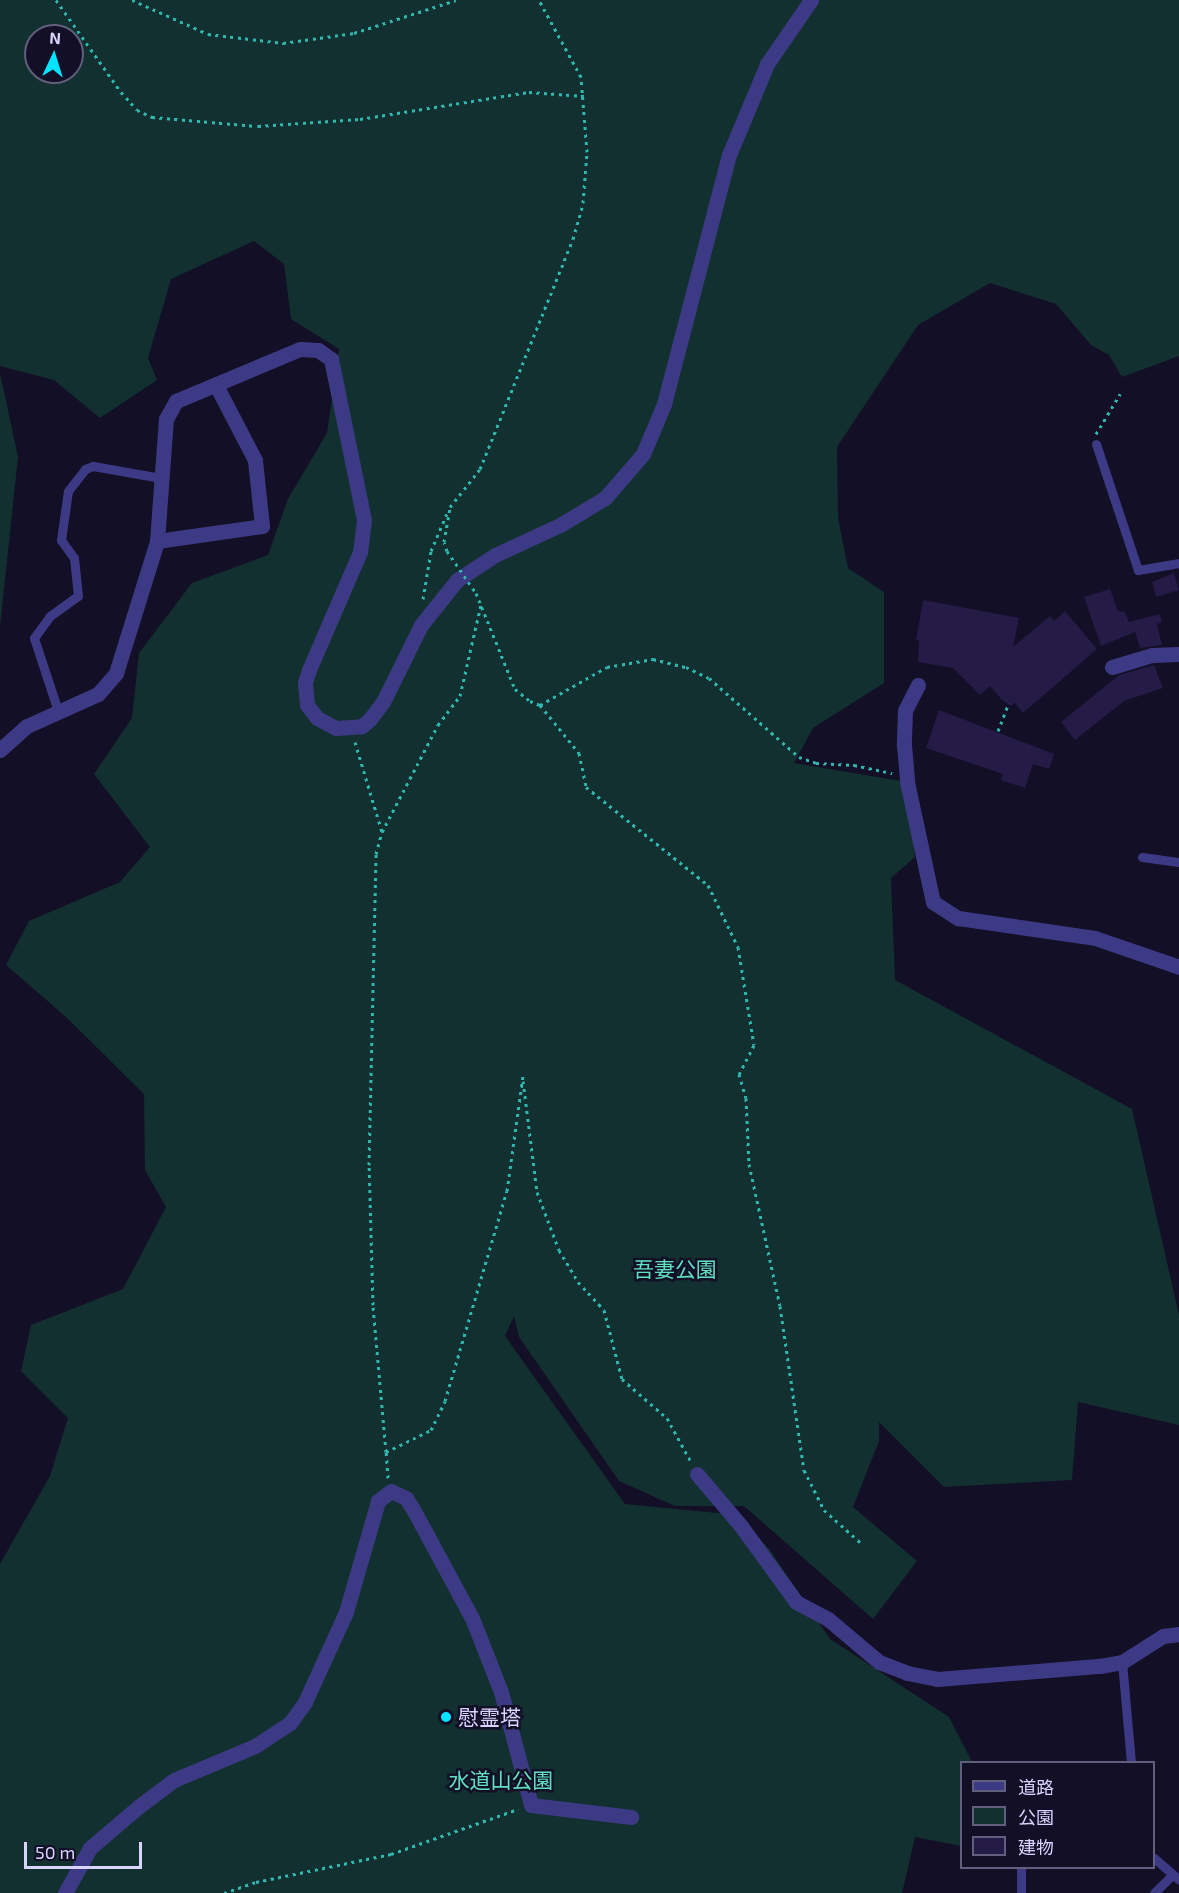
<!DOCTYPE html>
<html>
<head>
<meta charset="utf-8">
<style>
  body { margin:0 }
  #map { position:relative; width:1179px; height:1893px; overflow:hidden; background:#130f26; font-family:"Exo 2","Noto Sans JP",sans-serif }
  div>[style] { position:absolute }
  .green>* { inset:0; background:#12302f }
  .building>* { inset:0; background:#241b47 }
  .path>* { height:3px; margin-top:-1.5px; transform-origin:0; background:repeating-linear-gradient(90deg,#2fb8b0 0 3px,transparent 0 7.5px) }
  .service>* { height:9px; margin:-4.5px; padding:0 4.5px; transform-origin:4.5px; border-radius:4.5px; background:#3d3a85 }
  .minor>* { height:15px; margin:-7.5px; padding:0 7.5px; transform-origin:7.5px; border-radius:7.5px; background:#3d3a85 }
  .tertiary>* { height:15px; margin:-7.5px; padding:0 7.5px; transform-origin:7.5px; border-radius:7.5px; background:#3d3a85 }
  .path-bridge>* { height:3px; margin-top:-1.5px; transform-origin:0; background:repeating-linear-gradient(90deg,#2fb8b0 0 3px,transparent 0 7.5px) }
  .dots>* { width:16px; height:16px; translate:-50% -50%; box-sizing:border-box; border:3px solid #130f26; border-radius:50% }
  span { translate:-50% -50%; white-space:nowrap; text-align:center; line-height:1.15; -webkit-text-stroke:5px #130f26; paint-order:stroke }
  .park-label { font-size:21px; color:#5fe0c0 }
  .poi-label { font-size:21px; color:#d9d4ff }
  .left { translate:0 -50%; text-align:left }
  .legend { position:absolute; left:960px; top:1761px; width:195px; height:108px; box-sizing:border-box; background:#130f26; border:2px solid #625e7d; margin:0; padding:8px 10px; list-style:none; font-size:18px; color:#d9d4ff }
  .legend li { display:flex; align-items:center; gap:12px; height:30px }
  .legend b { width:30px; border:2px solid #625e7d }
  .north { position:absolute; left:24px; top:24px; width:60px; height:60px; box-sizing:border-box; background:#130f26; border:2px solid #625e7d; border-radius:50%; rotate:4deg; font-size:16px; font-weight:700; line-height:24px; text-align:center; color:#d9d4ff }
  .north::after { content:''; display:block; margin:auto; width:21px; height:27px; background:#00e5ff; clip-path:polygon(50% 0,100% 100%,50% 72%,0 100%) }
  .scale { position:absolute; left:24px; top:1842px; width:118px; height:27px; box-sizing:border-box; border:3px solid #d9d4ff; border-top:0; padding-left:8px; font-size:18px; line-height:21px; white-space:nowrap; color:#d9d4ff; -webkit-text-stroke:4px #130f26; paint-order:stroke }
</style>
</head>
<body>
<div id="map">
  <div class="green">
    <i style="clip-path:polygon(evenodd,0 0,1179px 0,1179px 356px,1122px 377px,1109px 355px,1091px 345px,1056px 304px,990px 283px,918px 325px,837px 447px,838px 518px,848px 568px,884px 592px,884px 683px,813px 728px,794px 763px,907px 782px,915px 857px,891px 878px,895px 980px,1132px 1109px,1179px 1315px,1179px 1425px,1078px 1402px,1072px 1480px,944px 1487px,879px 1422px,879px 1441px,853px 1507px,917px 1561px,873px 1619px,744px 1506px,675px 1506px,619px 1481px,519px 1337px,514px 1316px,505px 1336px,625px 1504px,738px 1515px,770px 1550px,830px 1639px,949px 1717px,972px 1762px,962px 1762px,961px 1846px,915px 1837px,902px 1893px,0 1893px,0 1564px,50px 1476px,68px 1418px,21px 1371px,31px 1325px,123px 1289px,166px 1207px,145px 1170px,144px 1094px,66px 1017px,6px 965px,29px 921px,120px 882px,150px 847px,94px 774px,132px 718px,139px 653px,192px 583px,268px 555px,288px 499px,327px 433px,339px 349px,291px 319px,284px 264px,254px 241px,171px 279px,148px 358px,157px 380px,100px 418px,54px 380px,0 366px,0 0,36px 36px,72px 36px,72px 72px,36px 72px,36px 36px)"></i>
    <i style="clip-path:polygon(0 373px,18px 457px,0 627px)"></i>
  </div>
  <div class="building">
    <i style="clip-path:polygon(1174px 573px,1179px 590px,1156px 597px,1152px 582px)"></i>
    <i style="clip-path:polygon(1110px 589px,1118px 611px,1125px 612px,1129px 622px,1160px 614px,1162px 622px,1157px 624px,1162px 645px,1140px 648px,1135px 632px,1101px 646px,1084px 597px)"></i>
    <i style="clip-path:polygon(923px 600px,1019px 618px,1013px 647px,1050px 616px,1054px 621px,1065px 611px,1097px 649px,1023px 713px,1015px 703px,1011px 706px,1002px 700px,990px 686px,980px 695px,953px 668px,918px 662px,919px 640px,916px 640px)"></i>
    <i style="clip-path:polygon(1154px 665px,1163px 688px,1124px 701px,1075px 740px,1061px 722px,1119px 675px)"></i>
    <i style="clip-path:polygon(939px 710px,1054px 754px,1049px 769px,1033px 764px,1025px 788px,1001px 780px,1003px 774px,926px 748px)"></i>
  </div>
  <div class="path">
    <i style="left:56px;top:0;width:113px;rotate:54.8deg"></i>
    <i style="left:121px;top:92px;width:24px;rotate:48deg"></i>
    <i style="left:137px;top:110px;width:17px;rotate:25deg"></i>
    <i style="left:152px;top:117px;width:106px;rotate:4.9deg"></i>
    <i style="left:258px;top:126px;width:102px;rotate:-3.9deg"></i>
    <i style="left:360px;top:119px;width:171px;rotate:-9.1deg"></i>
    <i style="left:529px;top:92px;width:55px;rotate:4.2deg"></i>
    <i style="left:132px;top:0;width:83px;rotate:24.1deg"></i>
    <i style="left:208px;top:34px;width:76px;rotate:6.8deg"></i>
    <i style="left:283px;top:43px;width:72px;rotate:-8deg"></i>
    <i style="left:354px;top:33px;width:107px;rotate:-17.9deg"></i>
    <i style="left:1096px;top:434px;width:47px;rotate:-59deg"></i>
    <i style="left:447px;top:551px;width:9px;rotate:-108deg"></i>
    <i style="left:444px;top:542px;width:36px;rotate:-80deg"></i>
    <i style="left:450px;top:507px;width:48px;rotate:-51.7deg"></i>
    <i style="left:480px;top:469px;width:248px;rotate:-68deg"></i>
    <i style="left:573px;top:239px;width:37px;rotate:-74deg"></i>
    <i style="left:583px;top:203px;width:51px;rotate:-85.5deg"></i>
    <i style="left:587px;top:152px;width:75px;rotate:-94.6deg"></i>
    <i style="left:581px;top:77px;width:88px;rotate:-118.6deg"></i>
    <i style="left:476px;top:593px;width:104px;rotate:67.9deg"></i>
    <i style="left:515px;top:689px;width:19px;rotate:39deg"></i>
    <i style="left:530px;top:701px;width:11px;rotate:22deg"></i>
    <i style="left:540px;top:705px;width:77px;rotate:-29.6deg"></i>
    <i style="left:607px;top:667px;width:47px;rotate:-9.9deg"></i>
    <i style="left:653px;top:659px;width:34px;rotate:14deg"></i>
    <i style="left:686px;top:667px;width:25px;rotate:26deg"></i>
    <i style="left:709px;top:678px;width:120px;rotate:41.3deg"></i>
    <i style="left:799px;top:757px;width:18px;rotate:19deg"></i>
    <i style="left:816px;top:763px;width:38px;rotate:3deg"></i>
    <i style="left:854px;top:765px;width:39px;rotate:12deg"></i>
    <i style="left:423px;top:599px;width:49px;rotate:-80.5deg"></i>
    <i style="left:431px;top:551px;width:43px;rotate:-67deg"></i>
    <i style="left:540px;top:705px;width:62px;rotate:50.9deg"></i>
    <i style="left:579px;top:753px;width:35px;rotate:78deg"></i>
    <i style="left:586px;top:787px;width:156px;rotate:38.8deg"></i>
    <i style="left:708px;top:885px;width:69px;rotate:64.2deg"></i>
    <i style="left:738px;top:947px;width:99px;rotate:80.7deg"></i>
    <i style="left:754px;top:1045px;width:33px;rotate:117deg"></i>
    <i style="left:739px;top:1074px;width:25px;rotate:74deg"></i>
    <i style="left:746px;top:1098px;width:66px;rotate:87.4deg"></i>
    <i style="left:749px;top:1164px;width:145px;rotate:77.7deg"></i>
    <i style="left:780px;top:1306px;width:166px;rotate:81.7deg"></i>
    <i style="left:804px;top:1470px;width:45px;rotate:63.4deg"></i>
    <i style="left:824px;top:1510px;width:50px;rotate:41.7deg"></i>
    <i style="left:998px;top:731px;width:30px;rotate:-69deg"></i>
    <i style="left:355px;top:742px;width:94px;rotate:73.3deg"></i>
    <i style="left:523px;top:1081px;width:112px;rotate:82.8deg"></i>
    <i style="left:537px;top:1192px;width:62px;rotate:69.2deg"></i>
    <i style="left:559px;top:1250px;width:37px;rotate:59deg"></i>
    <i style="left:578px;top:1282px;width:38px;rotate:47deg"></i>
    <i style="left:604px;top:1310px;width:71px;rotate:75.4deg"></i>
    <i style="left:622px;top:1379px;width:60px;rotate:40.9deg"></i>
    <i style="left:667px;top:1418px;width:48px;rotate:61.3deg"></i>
    <i style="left:386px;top:1452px;width:148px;rotate:-95.1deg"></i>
    <i style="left:373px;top:1305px;width:140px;rotate:-91.6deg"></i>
    <i style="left:369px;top:1165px;width:311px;rotate:-88.7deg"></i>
    <i style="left:376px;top:854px;width:23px;rotate:-75deg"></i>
    <i style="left:382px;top:832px;width:121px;rotate:-62.4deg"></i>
    <i style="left:438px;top:725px;width:36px;rotate:-53deg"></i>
    <i style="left:460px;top:696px;width:94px;rotate:-77.1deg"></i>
    <i style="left:388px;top:1478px;width:26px;rotate:-94deg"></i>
    <i style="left:386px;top:1452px;width:50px;rotate:-26.1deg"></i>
    <i style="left:431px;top:1430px;width:32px;rotate:-64deg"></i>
    <i style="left:445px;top:1401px;width:219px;rotate:-73.6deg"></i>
    <i style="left:507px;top:1191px;width:116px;rotate:-82.1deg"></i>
    <i style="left:224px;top:1893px;width:34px;rotate:-19deg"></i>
    <i style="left:256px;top:1882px;width:138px;rotate:-11.7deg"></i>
    <i style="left:391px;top:1854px;width:135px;rotate:-19.5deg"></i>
  </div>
  <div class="service">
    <i style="left:1096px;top:444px;width:133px;rotate:71.6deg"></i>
    <i style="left:1138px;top:570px;width:42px;rotate:-9.7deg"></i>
    <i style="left:58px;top:711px;width:77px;rotate:-108.2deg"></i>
    <i style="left:34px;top:638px;width:27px;rotate:-54deg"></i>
    <i style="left:50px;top:616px;width:34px;rotate:-36deg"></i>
    <i style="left:78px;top:596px;width:38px;rotate:-96deg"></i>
    <i style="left:74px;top:558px;width:22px;rotate:-126deg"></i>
    <i style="left:61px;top:540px;width:49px;rotate:-81.9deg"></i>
    <i style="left:68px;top:491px;width:28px;rotate:-52deg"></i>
    <i style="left:85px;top:469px;width:9px;rotate:-21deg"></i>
    <i style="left:93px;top:466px;width:69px;rotate:10deg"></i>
    <i style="left:1142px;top:857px;width:37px;rotate:8deg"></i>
    <i style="left:1122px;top:1662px;width:100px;rotate:84.9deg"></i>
    <i style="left:1154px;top:1858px;width:33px;rotate:41deg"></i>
    <i style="left:1021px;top:1893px;width:25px;rotate:-90deg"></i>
    <i style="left:1154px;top:1893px;width:25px;rotate:-45deg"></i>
  </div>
  <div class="minor">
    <i style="left:157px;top:541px;width:106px;rotate:-8.1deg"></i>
    <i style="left:262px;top:526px;width:66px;rotate:-96.1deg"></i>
    <i style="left:255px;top:460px;width:85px;rotate:-117.5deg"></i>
    <i style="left:1112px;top:667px;width:42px;rotate:-16.7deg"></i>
    <i style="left:1152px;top:655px;width:27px;rotate:-2deg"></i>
    <i style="left:918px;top:685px;width:28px;rotate:117deg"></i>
    <i style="left:905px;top:710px;width:35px;rotate:92deg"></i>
    <i style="left:904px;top:745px;width:37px;rotate:85deg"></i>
    <i style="left:907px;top:782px;width:123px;rotate:77.8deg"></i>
    <i style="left:933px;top:902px;width:30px;rotate:33deg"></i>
    <i style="left:958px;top:918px;width:138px;rotate:8.3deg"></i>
    <i style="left:1095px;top:938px;width:89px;rotate:19deg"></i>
    <i style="left:697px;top:1474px;width:68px;rotate:49.8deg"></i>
    <i style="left:741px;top:1526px;width:94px;rotate:54.1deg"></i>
    <i style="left:796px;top:1602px;width:36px;rotate:28deg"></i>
    <i style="left:828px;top:1619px;width:67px;rotate:40.1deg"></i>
    <i style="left:879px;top:1662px;width:30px;rotate:21deg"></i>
    <i style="left:907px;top:1673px;width:31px;rotate:11deg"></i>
    <i style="left:937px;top:1679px;width:164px;rotate:-4.6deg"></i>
    <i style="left:1100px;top:1666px;width:22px;rotate:-10deg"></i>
    <i style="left:1122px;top:1662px;width:49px;rotate:-32.4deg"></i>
    <i style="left:1163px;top:1636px;width:16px;rotate:-7deg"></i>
    <i style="left:65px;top:1893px;width:51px;rotate:-60.9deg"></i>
    <i style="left:90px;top:1848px;width:63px;rotate:-40.5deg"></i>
    <i style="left:138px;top:1807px;width:45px;rotate:-36.9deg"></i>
    <i style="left:174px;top:1780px;width:88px;rotate:-22.8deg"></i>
    <i style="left:255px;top:1746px;width:42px;rotate:-33.3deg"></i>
    <i style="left:290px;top:1723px;width:26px;rotate:-54deg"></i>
    <i style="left:305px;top:1702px;width:99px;rotate:-65.5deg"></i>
    <i style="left:346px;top:1612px;width:116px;rotate:-73.9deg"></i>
    <i style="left:378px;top:1501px;width:16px;rotate:-38deg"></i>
    <i style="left:391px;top:1491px;width:17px;rotate:25deg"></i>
    <i style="left:406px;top:1498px;width:13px;rotate:58deg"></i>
    <i style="left:413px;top:1509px;width:124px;rotate:61.6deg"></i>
    <i style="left:472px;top:1618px;width:79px;rotate:68.6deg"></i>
    <i style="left:501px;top:1692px;width:117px;rotate:75.1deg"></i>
    <i style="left:531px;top:1805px;width:101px;rotate:6.8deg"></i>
  </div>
  <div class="tertiary">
    <i style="left:0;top:750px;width:36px;rotate:-42deg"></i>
    <i style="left:27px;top:726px;width:78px;rotate:-24.3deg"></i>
    <i style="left:98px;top:694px;width:28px;rotate:-49deg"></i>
    <i style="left:116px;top:673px;width:138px;rotate:-72.7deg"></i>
    <i style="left:157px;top:541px;width:122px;rotate:-85.8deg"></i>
    <i style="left:166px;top:419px;width:21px;rotate:-61deg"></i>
    <i style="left:176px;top:401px;width:134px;rotate:-22.8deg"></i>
    <i style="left:300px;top:349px;width:18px;rotate:3deg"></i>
    <i style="left:318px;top:350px;width:16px;rotate:35deg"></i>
    <i style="left:331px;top:359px;width:164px;rotate:78.4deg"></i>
    <i style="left:364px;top:520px;width:32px;rotate:97deg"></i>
    <i style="left:360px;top:552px;width:129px;rotate:113.4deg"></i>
    <i style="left:309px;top:670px;width:13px;rotate:108deg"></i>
    <i style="left:305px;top:682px;width:23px;rotate:85deg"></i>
    <i style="left:307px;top:705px;width:16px;rotate:52deg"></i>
    <i style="left:317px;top:718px;width:21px;rotate:28deg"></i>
    <i style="left:336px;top:728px;width:26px;rotate:-4deg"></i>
    <i style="left:362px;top:726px;width:11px;rotate:-41deg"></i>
    <i style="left:370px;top:719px;width:21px;rotate:-53deg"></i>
    <i style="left:383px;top:702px;width:86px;rotate:-63.7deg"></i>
    <i style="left:421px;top:625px;width:58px;rotate:-51.3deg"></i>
    <i style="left:457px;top:580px;width:45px;rotate:-33.3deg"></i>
    <i style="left:495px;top:555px;width:72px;rotate:-24.8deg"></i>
    <i style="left:560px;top:525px;width:52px;rotate:-31deg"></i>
    <i style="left:605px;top:498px;width:58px;rotate:-49.2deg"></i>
    <i style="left:643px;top:454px;width:54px;rotate:-67.2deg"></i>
    <i style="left:664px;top:404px;width:257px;rotate:-75.4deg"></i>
    <i style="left:729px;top:155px;width:99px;rotate:-67.3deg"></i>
    <i style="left:767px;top:64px;width:78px;rotate:-55.5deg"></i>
  </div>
  <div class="path-bridge">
    <i style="left:447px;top:551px;width:51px;rotate:55.4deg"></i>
  </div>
  <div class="dots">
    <i style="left:446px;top:1717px;background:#00e5ff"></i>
  </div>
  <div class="park-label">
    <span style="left:675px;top:1269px">吾妻公園</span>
    <span style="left:501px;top:1780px">水道山公園</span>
  </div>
  <div class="poi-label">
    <span class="left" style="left:458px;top:1717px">慰霊塔</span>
  </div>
  <ul class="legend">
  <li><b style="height:8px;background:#3d3a85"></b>道路</li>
  <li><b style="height:16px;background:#12302f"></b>公園</li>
  <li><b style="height:16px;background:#241b47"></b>建物</li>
  </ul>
  <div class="north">N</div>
  <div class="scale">50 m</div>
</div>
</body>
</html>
